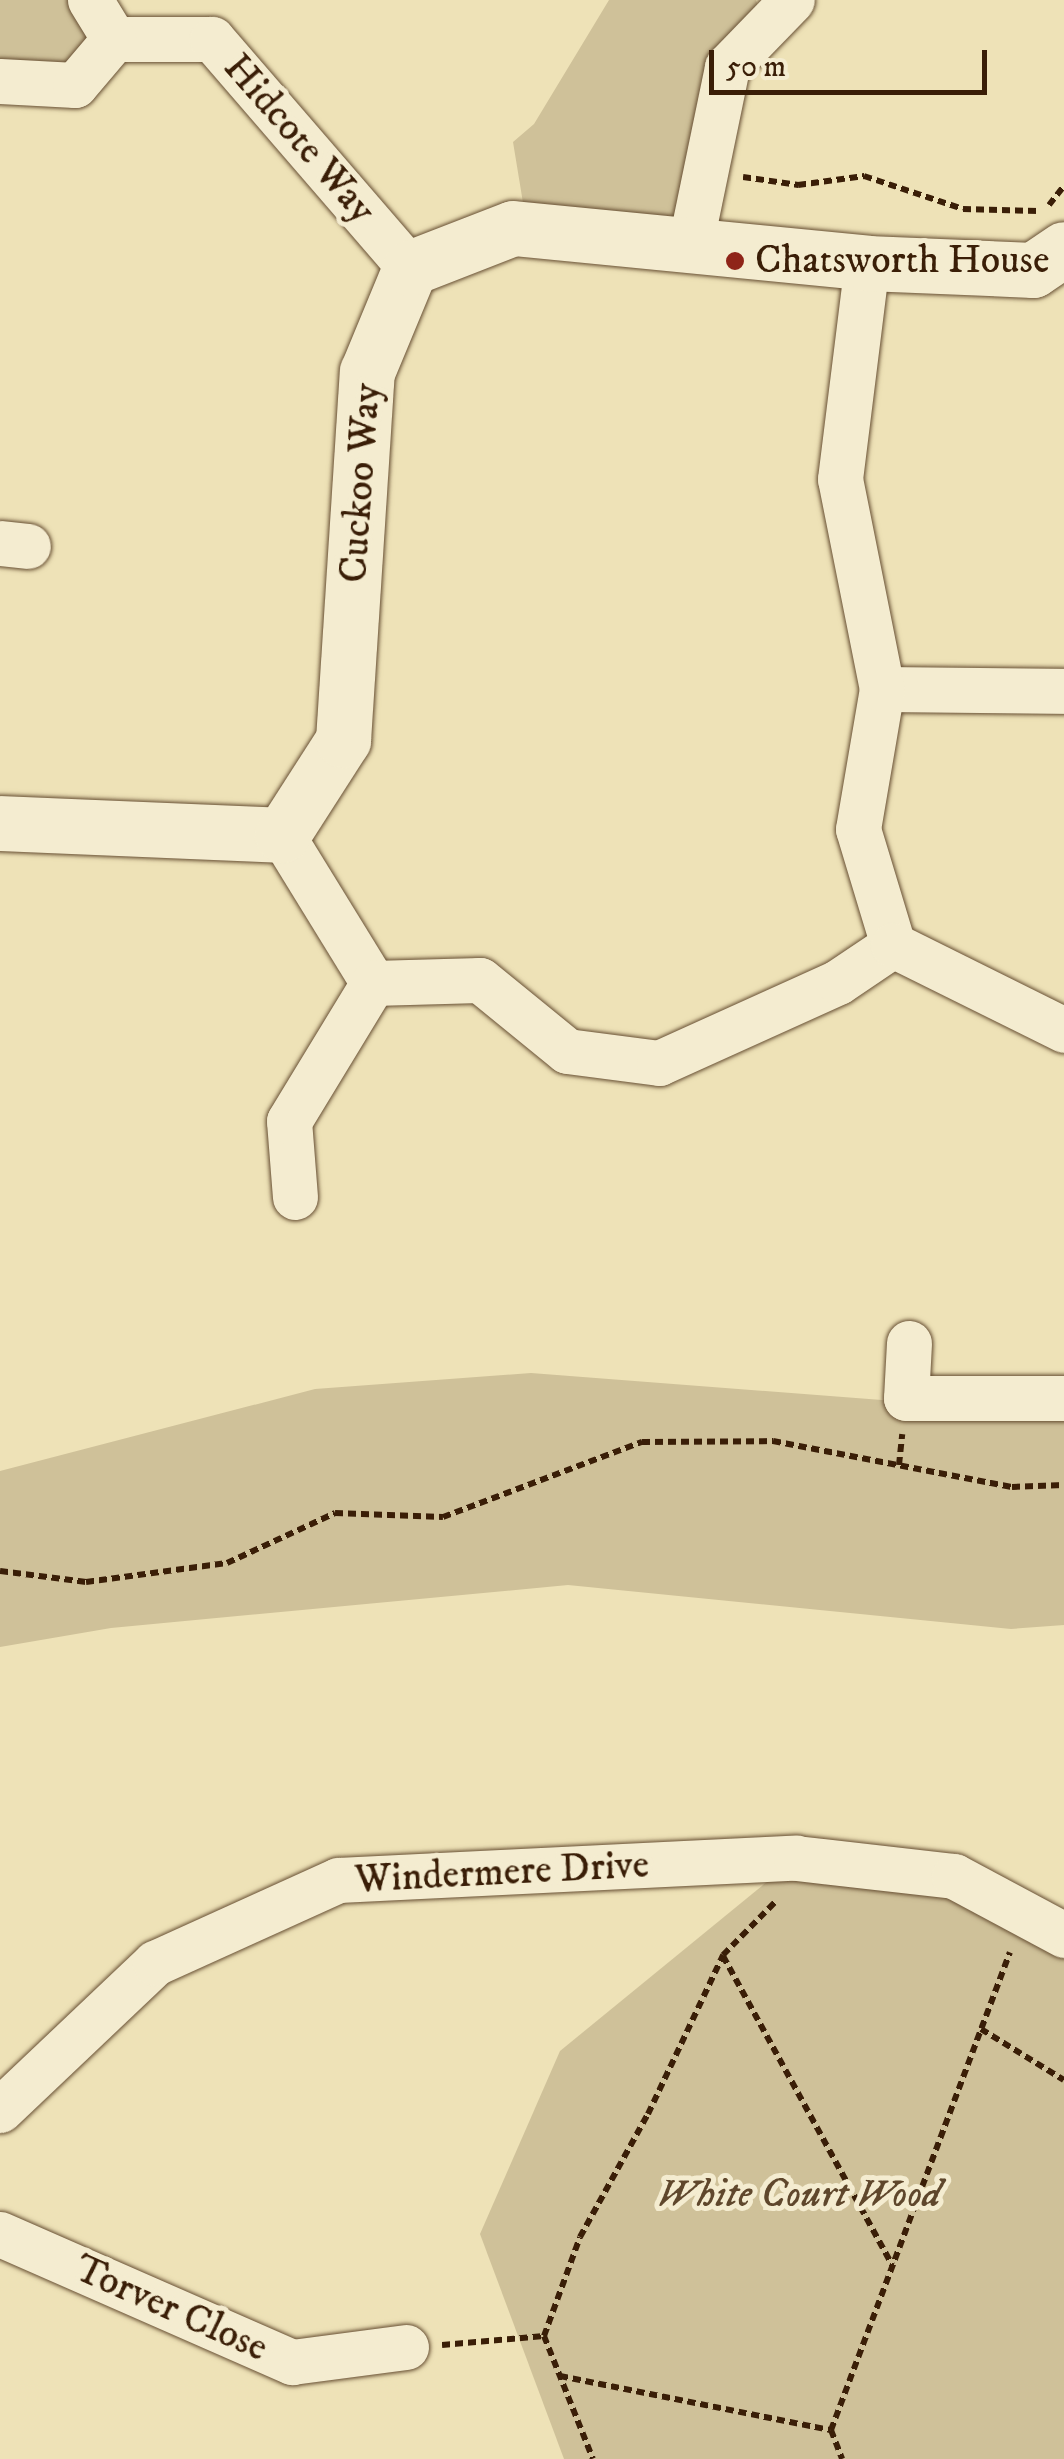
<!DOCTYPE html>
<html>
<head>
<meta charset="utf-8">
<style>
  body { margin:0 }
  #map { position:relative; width:1064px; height:2459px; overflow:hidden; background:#eee2b7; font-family:"IM FELL DW Pica",serif }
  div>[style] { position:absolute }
  .green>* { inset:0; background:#cfc199 }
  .path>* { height:6px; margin-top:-3px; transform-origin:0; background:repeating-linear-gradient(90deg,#3a1e07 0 8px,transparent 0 13px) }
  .roads { filter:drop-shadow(0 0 2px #674f33) drop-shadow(0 0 2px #674f33) }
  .minor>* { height:45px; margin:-22.5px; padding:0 22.5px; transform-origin:22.5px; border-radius:22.5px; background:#f4ecd0 }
  .tertiary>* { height:55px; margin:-27.5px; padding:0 27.5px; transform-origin:27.5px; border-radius:27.5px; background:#f4ecd0 }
  .dots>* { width:28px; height:28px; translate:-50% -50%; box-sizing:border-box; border:5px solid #f4ecd0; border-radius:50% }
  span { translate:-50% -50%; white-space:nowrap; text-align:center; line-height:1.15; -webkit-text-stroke:10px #f4ecd0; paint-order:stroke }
  .street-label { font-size:40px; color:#3a1e07 }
  .poi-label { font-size:40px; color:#3a1e07 }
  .left { translate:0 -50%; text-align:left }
  .park-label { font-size:40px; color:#5f472c; font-style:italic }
  .scale { position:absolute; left:709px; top:50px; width:278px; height:45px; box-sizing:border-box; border:5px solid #3a1e07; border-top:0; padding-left:12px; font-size:30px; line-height:35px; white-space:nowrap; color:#3a1e07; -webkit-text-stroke:8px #f4ecd0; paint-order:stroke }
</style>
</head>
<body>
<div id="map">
  <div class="green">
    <i style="clip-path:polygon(0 0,90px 0,114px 39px,75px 85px,0 81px)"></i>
    <i style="clip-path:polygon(609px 0,756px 0,761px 17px,677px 230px,525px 215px,513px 142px,534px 124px)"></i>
    <i style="clip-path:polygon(531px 1373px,1064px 1414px,1064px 1625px,1011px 1629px,568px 1585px,111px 1628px,0 1647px,0 1471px,315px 1389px)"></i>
    <i style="clip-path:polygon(796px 1858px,954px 1876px,1064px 1935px,1064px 2459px,564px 2459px,480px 2234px,560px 2051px)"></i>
  </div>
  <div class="path">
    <i style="left:743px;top:177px;width:56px;rotate:8.3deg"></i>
    <i style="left:798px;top:185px;width:67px;rotate:-7.8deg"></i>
    <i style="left:864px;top:176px;width:104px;rotate:18.4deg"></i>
    <i style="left:963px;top:209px;width:76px;rotate:1.5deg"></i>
    <i style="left:1049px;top:205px;width:24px;rotate:-52deg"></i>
    <i style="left:899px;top:1465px;width:31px;rotate:-84deg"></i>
    <i style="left:0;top:1571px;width:87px;rotate:7.3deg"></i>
    <i style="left:86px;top:1582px;width:142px;rotate:-7.7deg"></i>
    <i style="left:227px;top:1563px;width:119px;rotate:-24.8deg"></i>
    <i style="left:335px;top:1513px;width:108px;rotate:2.1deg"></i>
    <i style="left:443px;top:1517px;width:213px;rotate:-20.7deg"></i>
    <i style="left:642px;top:1442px;width:131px;rotate:-0.4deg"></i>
    <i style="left:773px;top:1441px;width:243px;rotate:10.9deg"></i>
    <i style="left:1012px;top:1487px;width:52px;rotate:-2.2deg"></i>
    <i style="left:723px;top:1956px;width:352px;rotate:61.3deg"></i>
    <i style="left:981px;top:2029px;width:97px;rotate:31.6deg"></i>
    <i style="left:544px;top:2336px;width:105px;rotate:-70deg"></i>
    <i style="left:580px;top:2237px;width:141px;rotate:-61.1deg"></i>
    <i style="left:648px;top:2114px;width:176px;rotate:-64.7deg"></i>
    <i style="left:723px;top:1955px;width:77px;rotate:-45.5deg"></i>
    <i style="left:442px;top:2345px;width:102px;rotate:-5deg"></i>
    <i style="left:544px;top:2336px;width:132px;rotate:68.3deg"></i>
    <i style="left:560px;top:2376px;width:276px;rotate:11.3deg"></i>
    <i style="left:831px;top:2430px;width:510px;rotate:-69.47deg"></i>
    <i style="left:831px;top:2430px;width:31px;rotate:69deg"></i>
  </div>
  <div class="roads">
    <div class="minor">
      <i style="left:90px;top:0;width:46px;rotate:58.4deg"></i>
      <i style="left:114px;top:39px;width:98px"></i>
      <i style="left:212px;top:39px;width:303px;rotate:49.2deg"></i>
      <i style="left:0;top:81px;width:75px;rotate:3.1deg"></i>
      <i style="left:75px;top:85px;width:60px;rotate:-49.7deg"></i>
      <i style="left:690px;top:246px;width:183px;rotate:-78.3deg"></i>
      <i style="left:727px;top:67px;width:93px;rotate:-45.9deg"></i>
      <i style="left:0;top:543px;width:28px;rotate:6deg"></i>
      <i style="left:882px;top:689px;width:182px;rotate:0.6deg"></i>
      <i style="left:282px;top:835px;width:174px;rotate:58.4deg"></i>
      <i style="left:373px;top:983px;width:107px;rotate:-1.6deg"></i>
      <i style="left:480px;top:980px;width:112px;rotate:39.2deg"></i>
      <i style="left:567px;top:1051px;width:93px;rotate:7.4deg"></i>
      <i style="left:659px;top:1063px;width:196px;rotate:-24.3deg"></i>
      <i style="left:838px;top:982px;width:66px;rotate:-33.9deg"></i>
      <i style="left:893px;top:945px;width:121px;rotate:-106.8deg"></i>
      <i style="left:858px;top:829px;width:142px;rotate:-80.3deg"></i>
      <i style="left:882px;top:689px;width:214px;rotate:-101.3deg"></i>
      <i style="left:840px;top:479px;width:218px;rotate:-82.9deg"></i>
      <i style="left:893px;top:945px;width:191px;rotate:26.4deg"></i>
      <i style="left:295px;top:1197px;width:76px;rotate:-94.5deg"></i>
      <i style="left:289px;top:1121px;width:162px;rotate:-58.7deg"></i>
      <i style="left:909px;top:1343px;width:55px;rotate:93.1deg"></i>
      <i style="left:906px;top:1398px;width:158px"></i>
      <i style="left:0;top:2110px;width:214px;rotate:-43.5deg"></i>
      <i style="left:155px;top:1963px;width:201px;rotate:-24.4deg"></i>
      <i style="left:338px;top:1880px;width:459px;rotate:-2.8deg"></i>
      <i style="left:796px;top:1858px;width:159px;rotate:6.5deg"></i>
      <i style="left:954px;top:1876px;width:125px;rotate:28.2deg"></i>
      <i style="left:0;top:2234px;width:319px;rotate:23.7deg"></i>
      <i style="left:292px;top:2362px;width:115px;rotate:-7.5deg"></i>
    </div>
    <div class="tertiary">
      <i style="left:0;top:823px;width:282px;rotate:2.4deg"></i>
      <i style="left:282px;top:835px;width:113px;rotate:-57.3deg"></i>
      <i style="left:343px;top:740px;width:369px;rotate:-86.3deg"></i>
      <i style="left:367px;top:372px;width:113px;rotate:-67.5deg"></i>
      <i style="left:410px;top:268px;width:110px;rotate:-21.2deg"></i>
      <i style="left:513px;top:228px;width:356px;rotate:5.6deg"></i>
      <i style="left:867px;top:263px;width:166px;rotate:2.4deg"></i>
      <i style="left:1033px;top:270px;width:37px;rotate:-34deg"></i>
    </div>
  </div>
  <div class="dots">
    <i style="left:735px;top:261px;background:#8f2418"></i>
  </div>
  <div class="street-label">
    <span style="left:299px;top:139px;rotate:49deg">Hidcote Way</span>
    <span style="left:361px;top:483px;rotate:-86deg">Cuckoo Way</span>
    <span style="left:502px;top:1873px;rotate:-3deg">Windermere Drive</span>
    <span style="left:171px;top:2309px;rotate:24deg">Torver Close</span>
  </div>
  <div class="poi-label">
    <span class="left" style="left:755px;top:261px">Chatsworth House</span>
  </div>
  <div class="park-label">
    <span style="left:799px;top:2195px">White Court Wood</span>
  </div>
  <div class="scale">50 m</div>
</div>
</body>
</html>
